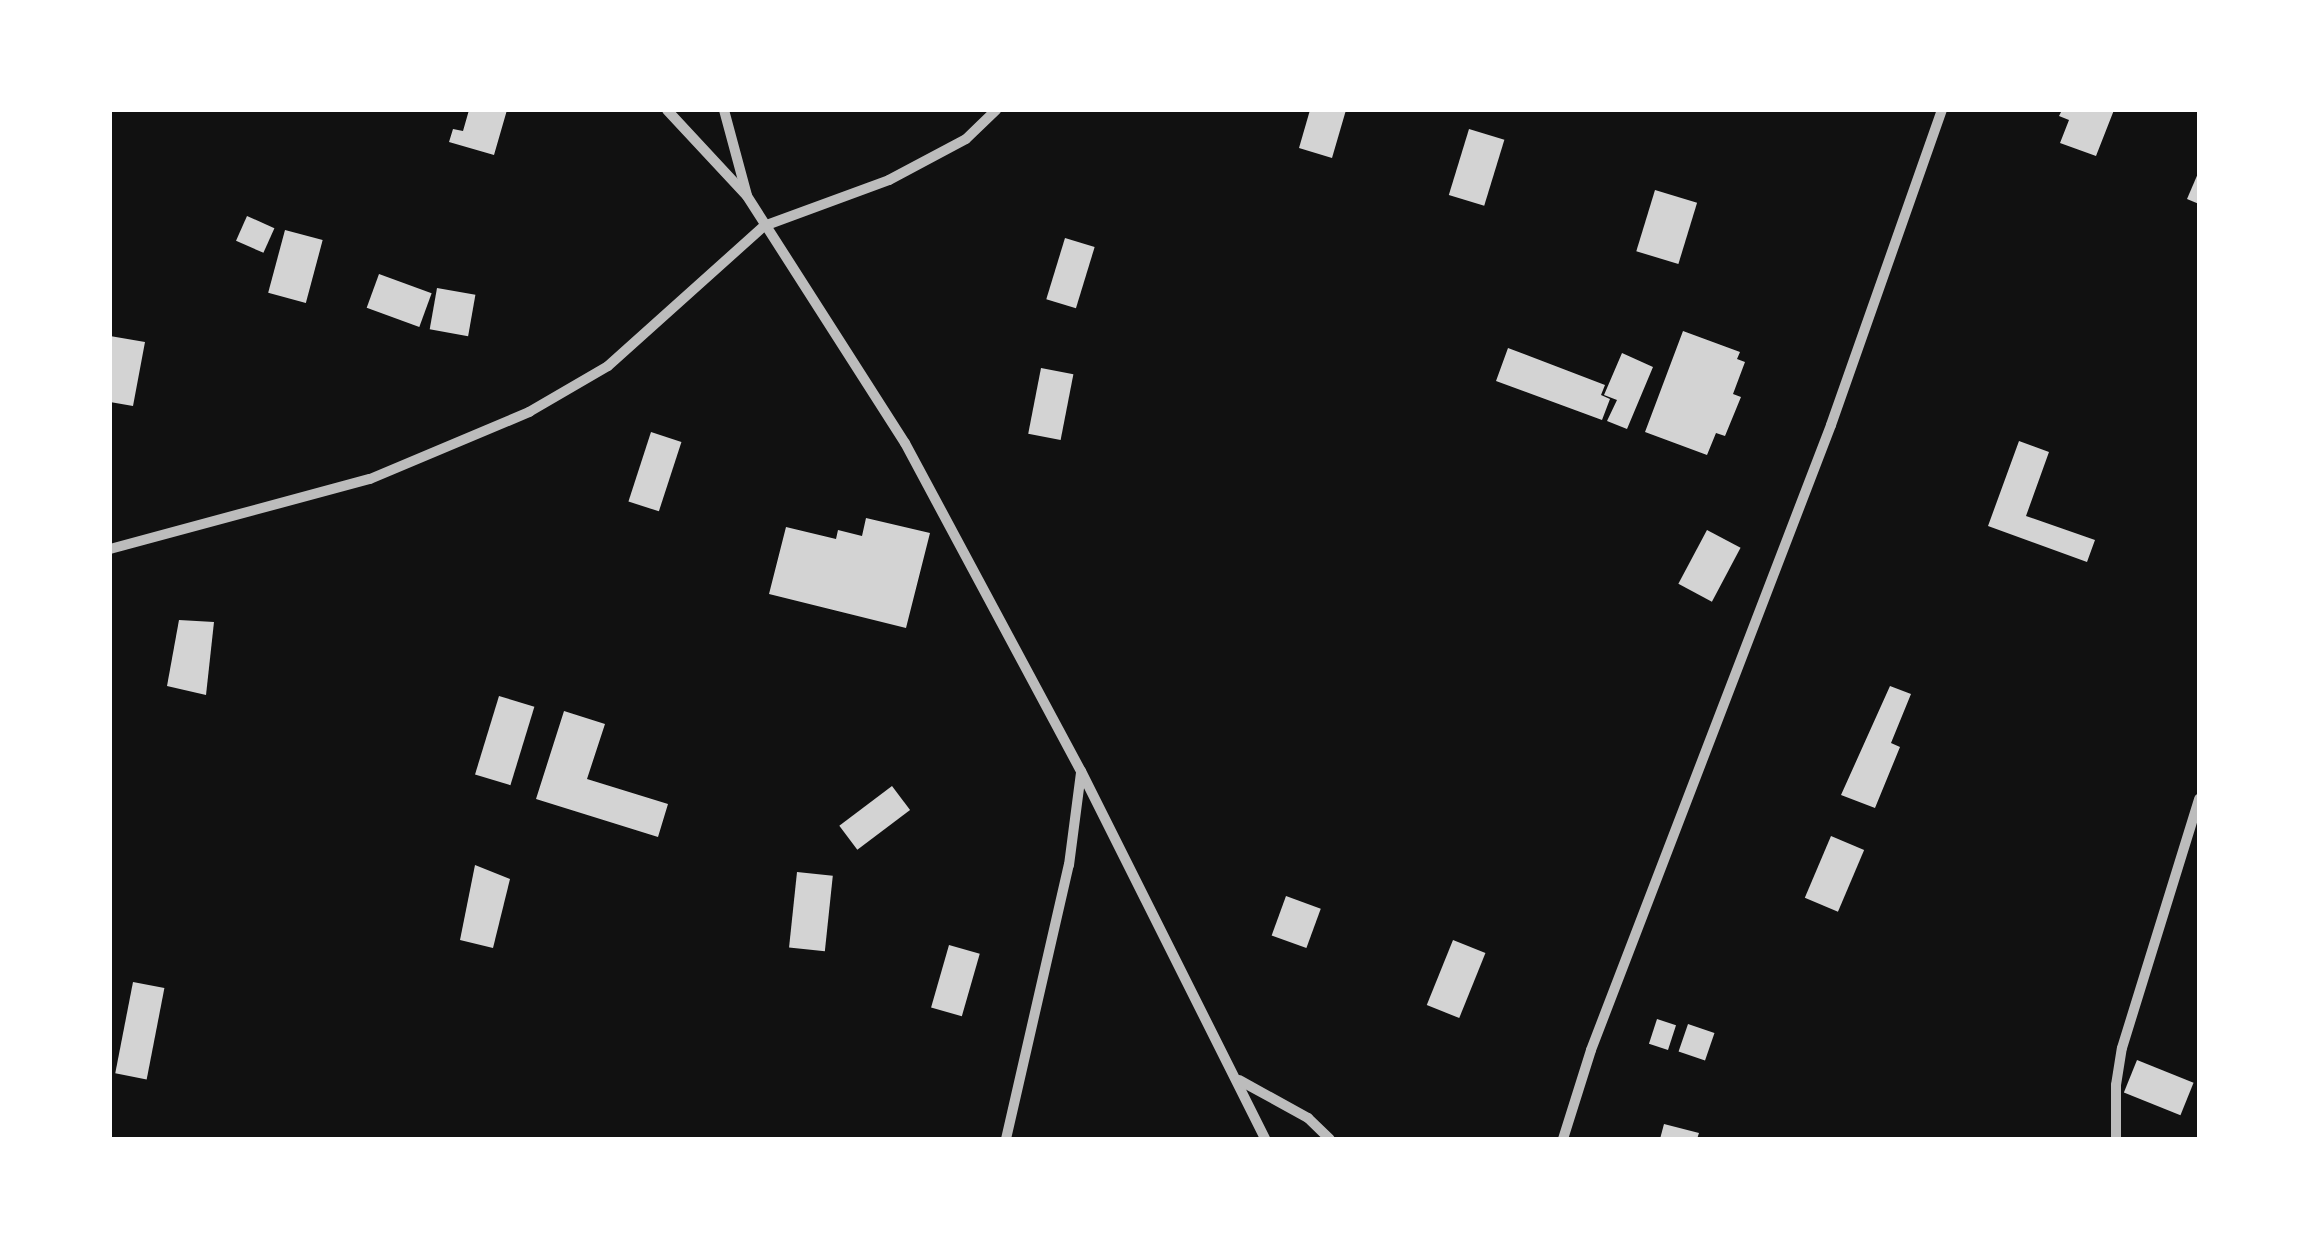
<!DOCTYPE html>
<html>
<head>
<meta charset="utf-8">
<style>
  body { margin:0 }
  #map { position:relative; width:2309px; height:1249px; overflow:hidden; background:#111; font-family:Karla,sans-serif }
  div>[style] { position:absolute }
  .building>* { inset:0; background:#d3d3d3; transform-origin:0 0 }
  .minor>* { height:10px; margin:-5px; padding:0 5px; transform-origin:5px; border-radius:5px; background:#bcbcbc }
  span { translate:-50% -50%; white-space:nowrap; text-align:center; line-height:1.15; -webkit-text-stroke:9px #fff; paint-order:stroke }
  .frame { position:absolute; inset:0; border:112px solid #fff; pointer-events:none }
</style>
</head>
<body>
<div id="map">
  <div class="building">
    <i style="clip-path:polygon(469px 110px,507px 110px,494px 155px,449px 142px,453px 129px,463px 131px)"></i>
    <i style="clip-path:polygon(1310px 110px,1346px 110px,1332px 158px,1299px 148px)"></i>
    <i style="clip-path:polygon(2062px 110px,2114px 110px,2096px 156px,2060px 143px,2069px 120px,2059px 116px)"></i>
    <i style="left:1469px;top:129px;width:37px;height:69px;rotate:17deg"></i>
    <i style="clip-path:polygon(2199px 171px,2199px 204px,2187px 199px)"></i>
    <i style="left:1655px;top:190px;width:44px;height:64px;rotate:17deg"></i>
    <i style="left:247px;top:216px;width:30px;height:27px;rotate:24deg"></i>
    <i style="left:285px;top:230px;width:39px;height:65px;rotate:15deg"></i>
    <i style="left:1065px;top:238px;width:31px;height:64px;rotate:17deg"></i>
    <i style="left:379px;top:274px;width:56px;height:36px;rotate:20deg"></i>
    <i style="left:437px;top:288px;width:39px;height:42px;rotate:10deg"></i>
    <i style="clip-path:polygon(1683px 331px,1740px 352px,1737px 359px,1745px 362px,1733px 394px,1741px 397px,1725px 436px,1716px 433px,1707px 455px,1645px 432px)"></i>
    <i style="clip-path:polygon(110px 336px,145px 342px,133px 406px,110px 402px)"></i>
    <i style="clip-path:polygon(1508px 348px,1605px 385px,1601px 395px,1610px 399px,1602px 420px,1496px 381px)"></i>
    <i style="clip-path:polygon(1622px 353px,1653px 367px,1627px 429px,1607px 421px,1617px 400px,1604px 395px)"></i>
    <i style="left:1041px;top:368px;width:33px;height:67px;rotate:11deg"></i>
    <i style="left:651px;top:432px;width:32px;height:73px;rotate:18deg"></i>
    <i style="clip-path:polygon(2019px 441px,2049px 452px,2026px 516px,2095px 540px,2087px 562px,1988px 526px)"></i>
    <i style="clip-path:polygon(866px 518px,930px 533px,906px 628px,769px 594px,786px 527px,836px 539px,838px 530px,862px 536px)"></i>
    <i style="left:1707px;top:530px;width:38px;height:61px;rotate:28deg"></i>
    <i style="clip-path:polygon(179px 620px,214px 622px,206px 695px,167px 686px)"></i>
    <i style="clip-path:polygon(1890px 686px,1911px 694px,1891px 743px,1900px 747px,1875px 808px,1841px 795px)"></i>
    <i style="left:499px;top:696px;width:37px;height:82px;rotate:17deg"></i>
    <i style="clip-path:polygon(564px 711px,605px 724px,587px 779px,668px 804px,658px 837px,536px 799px)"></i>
    <i style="left:892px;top:786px;width:30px;height:66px;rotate:53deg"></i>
    <i style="left:1831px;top:836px;width:36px;height:67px;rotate:23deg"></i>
    <i style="clip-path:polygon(475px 865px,510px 879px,493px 948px,460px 940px)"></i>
    <i style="left:797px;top:872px;width:36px;height:76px;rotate:6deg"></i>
    <i style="left:1286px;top:896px;width:37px;height:42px;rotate:20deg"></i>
    <i style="left:1453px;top:940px;width:35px;height:70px;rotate:22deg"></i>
    <i style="left:949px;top:945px;width:32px;height:65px;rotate:16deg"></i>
    <i style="left:133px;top:982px;width:32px;height:93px;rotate:11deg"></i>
    <i style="left:1657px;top:1019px;width:20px;height:26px;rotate:18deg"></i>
    <i style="left:1688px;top:1024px;width:28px;height:29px;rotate:19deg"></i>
    <i style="left:2137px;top:1060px;width:61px;height:35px;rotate:22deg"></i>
    <i style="clip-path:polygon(1664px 1124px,1699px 1133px,1697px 1139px,1660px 1139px)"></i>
  </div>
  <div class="minor">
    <i style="left:667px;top:110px;width:117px;rotate:47.1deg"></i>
    <i style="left:747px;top:196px;width:293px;rotate:57.4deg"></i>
    <i style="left:905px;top:443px;width:372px;rotate:61.8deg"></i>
    <i style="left:1081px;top:771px;width:411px;rotate:63.4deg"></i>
    <i style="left:724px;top:110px;width:88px;rotate:74.9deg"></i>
    <i style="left:110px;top:549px;width:269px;rotate:-15.1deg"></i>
    <i style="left:370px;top:479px;width:173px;rotate:-22.8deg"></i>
    <i style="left:529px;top:412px;width:91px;rotate:-30.2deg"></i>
    <i style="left:608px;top:366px;width:210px;rotate:-41.9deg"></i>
    <i style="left:764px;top:226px;width:133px;rotate:-20.2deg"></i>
    <i style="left:889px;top:180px;width:87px;rotate:-28deg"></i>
    <i style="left:966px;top:139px;width:42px;rotate:-44deg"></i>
    <i style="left:1239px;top:1080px;width:79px;rotate:28.8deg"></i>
    <i style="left:1308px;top:1118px;width:30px;rotate:44deg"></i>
    <i style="left:1006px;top:1139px;width:281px;rotate:-77.1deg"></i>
    <i style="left:1069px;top:865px;width:94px;rotate:-82.6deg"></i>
    <i style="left:1563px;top:1139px;width:93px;rotate:-72.5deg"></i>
    <i style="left:1591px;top:1050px;width:669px;rotate:-68.99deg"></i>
    <i style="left:1831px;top:425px;width:334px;rotate:-70.6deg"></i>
    <i style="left:2116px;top:1139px;width:54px;rotate:-90deg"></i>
    <i style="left:2116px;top:1085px;width:37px;rotate:-81deg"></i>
    <i style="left:2122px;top:1048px;width:261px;rotate:-72.8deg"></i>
  </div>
  <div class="frame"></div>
</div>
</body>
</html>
